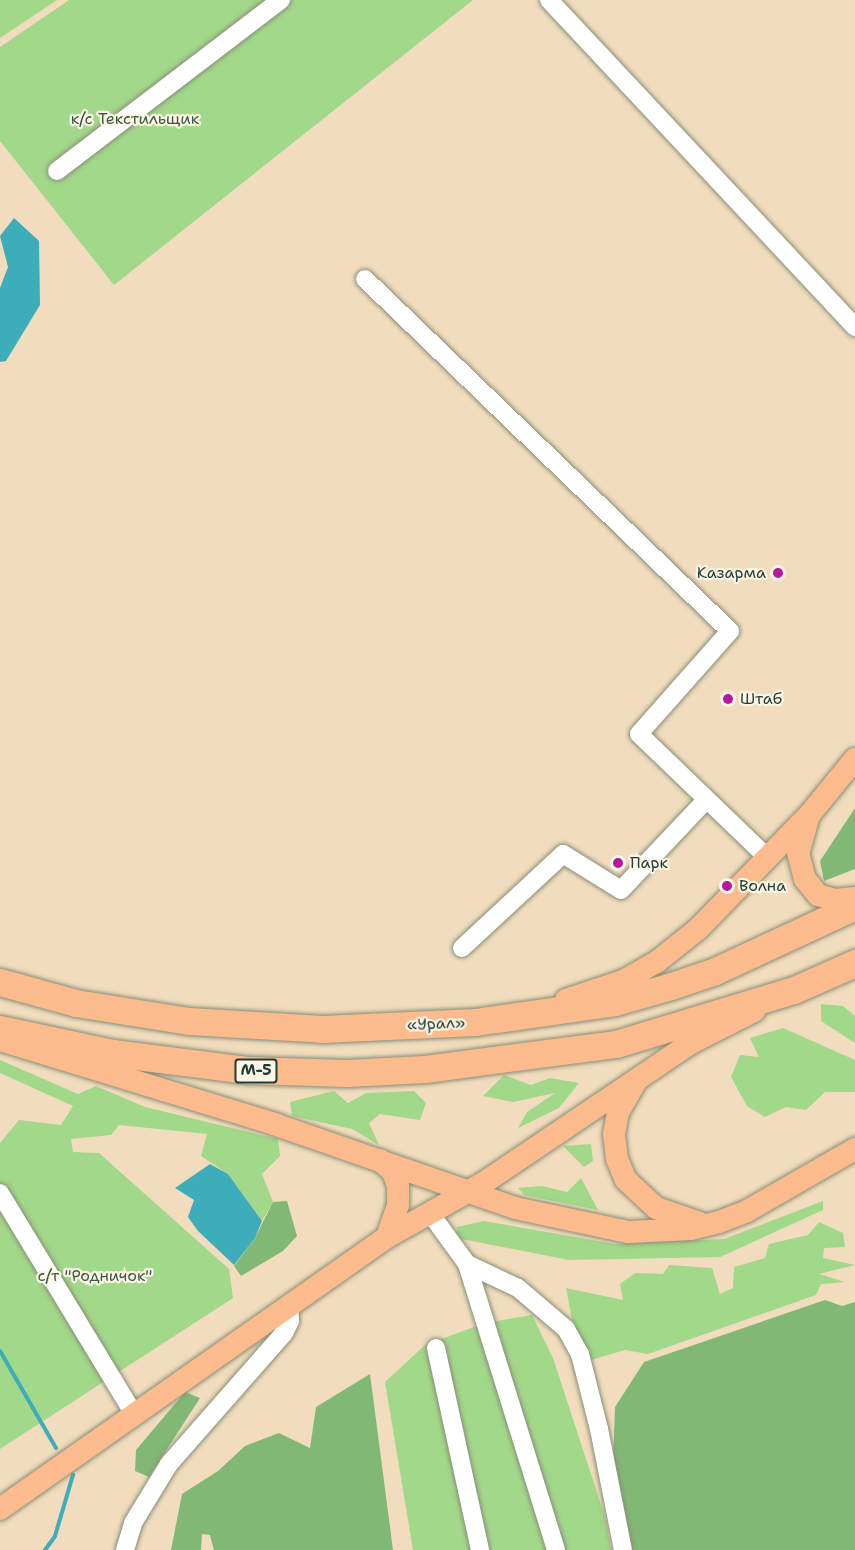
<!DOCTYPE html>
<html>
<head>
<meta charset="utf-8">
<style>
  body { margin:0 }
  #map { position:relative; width:855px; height:1550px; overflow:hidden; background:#f1ddbd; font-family:"Shantell Sans",sans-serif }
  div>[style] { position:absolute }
  .green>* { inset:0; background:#a2d88a }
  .forest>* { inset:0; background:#81b876 }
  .water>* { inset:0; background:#3dadb9 }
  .stream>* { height:4px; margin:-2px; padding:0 2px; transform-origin:2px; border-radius:2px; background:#3dadb9 }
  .roads { filter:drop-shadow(0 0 2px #888d78) drop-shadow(0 0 2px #888d78) }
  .minor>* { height:18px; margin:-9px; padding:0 9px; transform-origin:9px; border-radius:9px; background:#fff }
  .major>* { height:22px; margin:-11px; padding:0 11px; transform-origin:11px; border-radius:11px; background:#fbbb8c }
  .highway>* { height:27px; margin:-13.5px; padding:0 13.5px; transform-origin:13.5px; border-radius:13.5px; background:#fbbb8c }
  .dots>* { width:16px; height:16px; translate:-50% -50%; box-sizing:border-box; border:3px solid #fcf5e5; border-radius:50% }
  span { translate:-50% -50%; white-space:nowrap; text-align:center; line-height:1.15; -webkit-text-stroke:4.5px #fcf5e5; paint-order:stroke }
  .shield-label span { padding:2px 4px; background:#fcf5e5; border:2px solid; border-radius:4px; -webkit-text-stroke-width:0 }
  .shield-label { font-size:15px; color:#1f3d34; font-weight:700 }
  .park-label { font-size:16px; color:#395c45 }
  .poi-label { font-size:16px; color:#1f3d34 }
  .right { translate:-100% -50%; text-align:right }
  .left { translate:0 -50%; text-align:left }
  .street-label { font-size:16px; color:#1f3d34 }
</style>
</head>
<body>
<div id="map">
  <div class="green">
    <i style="clip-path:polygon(0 0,57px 0,0 38px)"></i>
    <i style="clip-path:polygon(69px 0,473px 0,114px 285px,0 141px,0 47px)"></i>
    <i style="clip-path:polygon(821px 1004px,843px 1006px,855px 1016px,855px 1043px,821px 1021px)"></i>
    <i style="clip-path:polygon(783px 1028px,855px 1060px,855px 1092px,825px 1092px,806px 1110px,786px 1107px,765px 1117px,747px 1106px,731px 1077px,740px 1055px,759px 1057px,750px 1038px)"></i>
    <i style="clip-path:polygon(0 1060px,78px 1094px,96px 1086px,145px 1107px,278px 1139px,280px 1156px,262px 1174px,273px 1202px,262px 1221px,228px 1174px,201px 1156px,207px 1134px,119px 1125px,111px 1135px,71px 1139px,73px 1152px,99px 1153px,229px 1269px,233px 1298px,0 1449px,0 1143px,19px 1120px,61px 1125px,73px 1106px,0 1073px)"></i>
    <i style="clip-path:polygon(504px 1075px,531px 1085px,550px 1078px,579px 1083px,559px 1108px,518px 1128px,527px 1112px,555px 1093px,513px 1102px,483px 1096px)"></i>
    <i style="clip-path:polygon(334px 1091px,348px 1103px,366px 1093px,414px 1091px,426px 1103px,420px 1120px,380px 1114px,369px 1123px,379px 1145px,352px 1129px,292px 1116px,290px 1102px)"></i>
    <i style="clip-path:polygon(591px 1144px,593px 1161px,584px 1167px,563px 1146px)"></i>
    <i style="clip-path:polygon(581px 1178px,598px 1210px,524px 1195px,518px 1188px,542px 1186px,567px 1192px)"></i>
    <i style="clip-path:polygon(823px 1201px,823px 1210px,720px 1257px,569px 1260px,456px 1238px,457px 1227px,484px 1221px,615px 1244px,724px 1239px)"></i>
    <i style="clip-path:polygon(819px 1222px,843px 1233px,845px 1247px,824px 1248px,823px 1258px,855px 1265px,819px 1274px,845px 1282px,821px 1284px,816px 1295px,648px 1354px,625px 1350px,591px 1360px,576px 1341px,566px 1288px,623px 1300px,620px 1284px,635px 1273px,663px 1274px,669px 1265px,712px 1268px,720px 1294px,733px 1288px,734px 1267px,765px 1258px,769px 1244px,808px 1235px)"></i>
    <i style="clip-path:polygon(532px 1315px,553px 1358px,605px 1517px,611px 1550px,413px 1550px,385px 1382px,425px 1345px,485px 1323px)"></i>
  </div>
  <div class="forest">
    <i style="clip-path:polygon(855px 808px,855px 869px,824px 881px,820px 861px)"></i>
    <i style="clip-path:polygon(287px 1201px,297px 1236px,283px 1251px,241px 1276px,234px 1266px,255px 1238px,273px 1202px)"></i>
    <i style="clip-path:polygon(825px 1300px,842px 1306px,855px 1302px,855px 1550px,628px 1550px,613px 1465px,615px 1407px,644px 1362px)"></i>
    <i style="clip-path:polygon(370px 1374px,393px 1550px,214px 1550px,210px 1535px,202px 1534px,201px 1550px,171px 1550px,182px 1494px,218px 1471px,245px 1446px,279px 1433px,310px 1448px,316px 1407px)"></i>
    <i style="clip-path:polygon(185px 1392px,200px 1398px,149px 1477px,135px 1471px,136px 1450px)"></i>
  </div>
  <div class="water">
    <i style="clip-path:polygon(14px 218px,39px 241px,40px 305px,6px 361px,0 362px,0 288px,8px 267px,0 236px)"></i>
    <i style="clip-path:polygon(210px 1164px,228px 1174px,262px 1221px,255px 1238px,234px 1265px,198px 1231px,188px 1217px,194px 1200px,175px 1188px)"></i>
  </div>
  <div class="stream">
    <i style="left:0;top:1351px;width:112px;rotate:60deg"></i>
    <i style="left:45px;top:1550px;width:17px;rotate:-54deg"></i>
    <i style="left:55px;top:1536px;width:64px;rotate:-73.6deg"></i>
  </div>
  <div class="roads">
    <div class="minor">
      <i style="left:549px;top:0;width:448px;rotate:46.9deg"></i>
      <i style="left:57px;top:171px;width:282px;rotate:-37.4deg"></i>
      <i style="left:365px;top:279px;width:507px;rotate:43.96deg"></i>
      <i style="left:730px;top:631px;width:137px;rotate:131.5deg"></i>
      <i style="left:639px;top:734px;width:179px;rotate:43.9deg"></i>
      <i style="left:462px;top:948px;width:138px;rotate:-42.9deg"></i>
      <i style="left:563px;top:854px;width:68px;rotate:31.8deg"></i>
      <i style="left:621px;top:890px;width:124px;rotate:-46.6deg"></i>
      <i style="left:0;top:1193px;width:258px;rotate:58.8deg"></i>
      <i style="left:430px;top:1213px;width:63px;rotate:54deg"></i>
      <i style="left:467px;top:1264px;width:300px;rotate:72.7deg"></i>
      <i style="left:467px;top:1264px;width:56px;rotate:25.2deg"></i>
      <i style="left:518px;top:1288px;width:63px;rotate:40.5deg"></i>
      <i style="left:566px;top:1329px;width:29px;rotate:61deg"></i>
      <i style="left:580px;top:1354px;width:77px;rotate:75.8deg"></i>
      <i style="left:599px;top:1429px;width:123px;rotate:78.8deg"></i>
      <i style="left:436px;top:1348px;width:207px;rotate:77.7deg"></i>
      <i style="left:125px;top:1550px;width:28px;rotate:-73deg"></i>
      <i style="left:133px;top:1523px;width:69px;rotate:-58.6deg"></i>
      <i style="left:169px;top:1464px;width:174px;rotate:-48.7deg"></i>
      <i style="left:284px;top:1333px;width:13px;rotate:-63deg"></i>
      <i style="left:290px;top:1321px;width:17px;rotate:-93deg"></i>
    </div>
    <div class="major">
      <i style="left:808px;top:819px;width:35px;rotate:106deg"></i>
      <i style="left:798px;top:853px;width:27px;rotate:75deg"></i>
      <i style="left:805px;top:879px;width:21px;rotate:51deg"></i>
      <i style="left:818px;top:895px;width:18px;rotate:16deg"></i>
      <i style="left:835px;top:900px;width:20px;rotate:-6deg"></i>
      <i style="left:566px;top:1000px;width:60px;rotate:-18.4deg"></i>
      <i style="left:623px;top:981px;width:40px;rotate:-29.7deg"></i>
      <i style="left:658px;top:961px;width:51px;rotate:-38.7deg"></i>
      <i style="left:698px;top:929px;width:161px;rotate:-45.8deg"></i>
      <i style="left:810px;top:814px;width:71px;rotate:-50.7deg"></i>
      <i style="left:0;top:1040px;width:287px;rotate:17deg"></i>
      <i style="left:274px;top:1124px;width:255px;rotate:19.2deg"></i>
      <i style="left:515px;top:1208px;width:116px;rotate:12deg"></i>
      <i style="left:628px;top:1232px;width:63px;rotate:-2.7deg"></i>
      <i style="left:691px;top:1229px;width:29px;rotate:-14deg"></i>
      <i style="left:719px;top:1222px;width:30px;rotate:-21deg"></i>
      <i style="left:747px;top:1211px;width:125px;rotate:-29.9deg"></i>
      <i style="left:635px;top:1083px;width:34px;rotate:120deg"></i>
      <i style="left:618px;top:1112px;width:22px;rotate:100deg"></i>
      <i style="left:614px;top:1134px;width:25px;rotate:83deg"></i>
      <i style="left:617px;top:1159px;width:23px;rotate:67deg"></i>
      <i style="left:626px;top:1180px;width:41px;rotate:43deg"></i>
      <i style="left:656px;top:1208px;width:46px;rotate:18.8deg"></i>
      <i style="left:380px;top:1160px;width:18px;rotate:43deg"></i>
      <i style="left:393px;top:1172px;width:15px;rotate:70deg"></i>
      <i style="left:398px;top:1186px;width:19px;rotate:90deg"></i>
      <i style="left:398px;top:1205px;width:34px;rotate:109deg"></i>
      <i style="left:0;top:1509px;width:473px;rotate:-35.1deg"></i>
      <i style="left:387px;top:1237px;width:109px;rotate:-29.2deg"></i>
      <i style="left:482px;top:1184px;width:252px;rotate:-34deg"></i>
      <i style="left:691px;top:1043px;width:71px;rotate:-26.9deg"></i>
    </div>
    <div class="highway">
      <i style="left:0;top:982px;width:79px;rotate:15.4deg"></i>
      <i style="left:76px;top:1003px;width:114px;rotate:9.1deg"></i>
      <i style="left:189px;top:1021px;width:133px;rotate:3.4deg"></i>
      <i style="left:322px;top:1029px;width:153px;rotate:-2.6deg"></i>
      <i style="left:475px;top:1022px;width:141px;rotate:-8.1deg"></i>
      <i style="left:615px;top:1002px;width:58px;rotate:-15.9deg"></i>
      <i style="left:671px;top:986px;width:46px;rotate:-18.8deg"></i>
      <i style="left:715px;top:971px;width:154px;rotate:-24.9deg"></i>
      <i style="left:0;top:1029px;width:116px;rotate:12deg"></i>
      <i style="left:113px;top:1053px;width:136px;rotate:7.2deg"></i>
      <i style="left:248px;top:1070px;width:99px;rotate:1.7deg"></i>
      <i style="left:347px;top:1073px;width:78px;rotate:-2.9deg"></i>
      <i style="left:425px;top:1069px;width:193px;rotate:-7.5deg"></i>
      <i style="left:616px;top:1044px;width:186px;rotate:-16.9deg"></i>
      <i style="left:794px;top:990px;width:67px;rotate:-23.9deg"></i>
    </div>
  </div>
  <div class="dots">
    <i style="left:778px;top:573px;background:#b5179e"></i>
    <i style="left:728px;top:699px;background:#b5179e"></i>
    <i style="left:618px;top:863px;background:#b5179e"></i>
    <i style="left:727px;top:886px;background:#b5179e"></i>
  </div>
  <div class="shield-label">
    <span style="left:256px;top:1071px">М-5</span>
  </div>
  <div class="park-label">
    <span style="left:135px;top:119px">к/с Текстильщик</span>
    <span style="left:95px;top:1276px">с/т "Родничок"</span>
  </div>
  <div class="poi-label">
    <span class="right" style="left:766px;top:573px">Казарма</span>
    <span class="left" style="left:740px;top:699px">Штаб</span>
    <span class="left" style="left:630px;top:863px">Парк</span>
    <span class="left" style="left:739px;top:886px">Волна</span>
  </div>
  <div class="street-label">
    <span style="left:436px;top:1024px;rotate:-3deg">«Урал»</span>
  </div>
</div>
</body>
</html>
